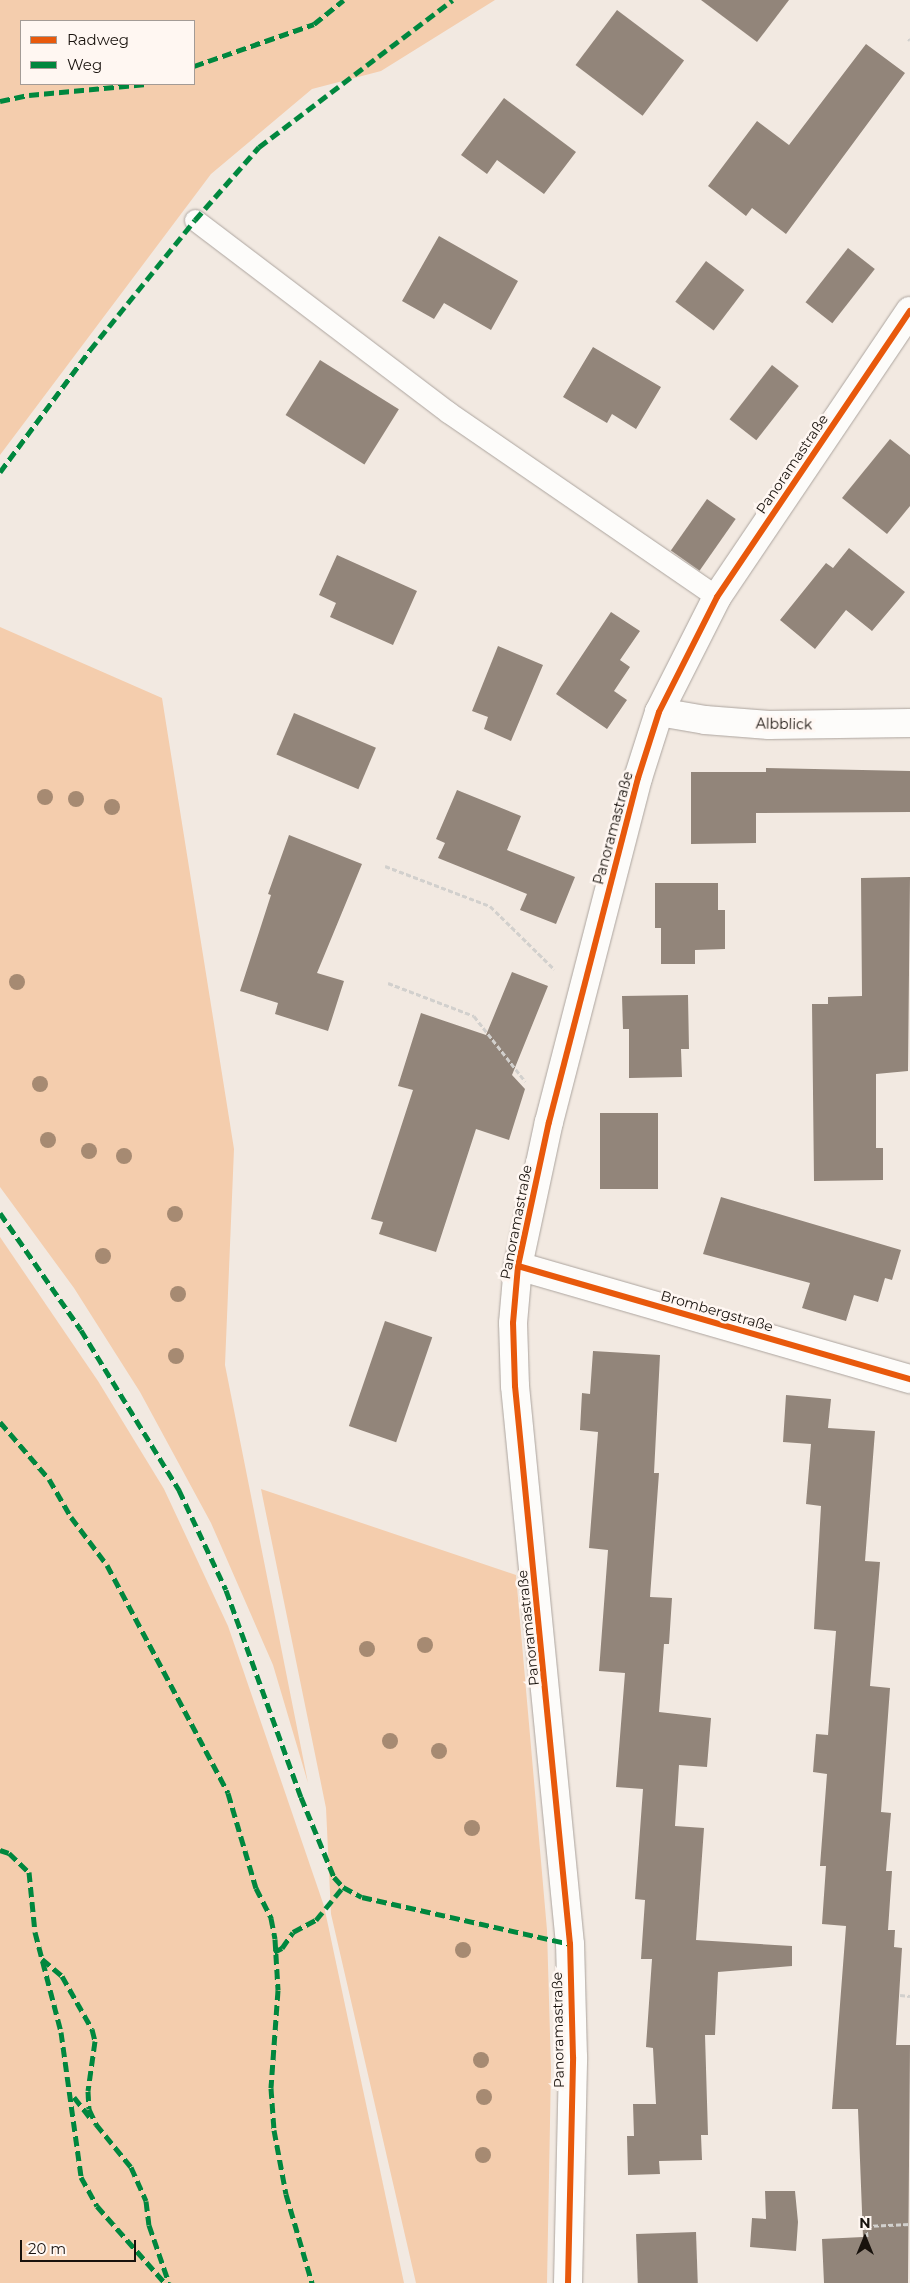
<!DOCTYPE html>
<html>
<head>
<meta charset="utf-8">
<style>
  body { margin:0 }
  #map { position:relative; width:910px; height:2283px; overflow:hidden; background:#f2e9e1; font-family:Montserrat,sans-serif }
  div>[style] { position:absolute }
  .green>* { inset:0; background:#f4cdad }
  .building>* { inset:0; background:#92857a; transform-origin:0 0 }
  .path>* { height:3px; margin-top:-1.5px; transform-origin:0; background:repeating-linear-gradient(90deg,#d2d0cd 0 5px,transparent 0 7.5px) }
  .roads { filter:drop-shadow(0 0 1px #aca49e) drop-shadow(0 0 1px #aca49e) }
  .service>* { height:21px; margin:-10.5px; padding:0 10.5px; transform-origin:10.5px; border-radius:10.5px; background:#fdfcfa }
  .minor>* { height:28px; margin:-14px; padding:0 14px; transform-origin:14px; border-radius:14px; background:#fdfcfa }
  .quiet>* { height:5px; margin-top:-2.5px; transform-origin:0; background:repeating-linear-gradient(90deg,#00873e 0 10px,transparent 0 15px) }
  .cycleway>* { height:6px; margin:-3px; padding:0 3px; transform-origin:3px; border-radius:3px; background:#e8590c }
  .trees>* { width:16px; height:16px; margin:-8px; border-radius:50%; background:#a68a72 }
  span { translate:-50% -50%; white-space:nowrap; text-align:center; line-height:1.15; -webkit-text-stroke:5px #fff7f2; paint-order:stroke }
  .street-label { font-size:14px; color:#18120d }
  .legend { position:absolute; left:20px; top:20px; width:175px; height:65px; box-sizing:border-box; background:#fff7f2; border:1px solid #a39b96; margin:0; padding:6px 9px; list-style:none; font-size:15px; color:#18120d }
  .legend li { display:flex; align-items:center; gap:10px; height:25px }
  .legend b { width:25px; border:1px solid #a39b96 }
  .north { position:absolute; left:840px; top:2213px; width:50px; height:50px; -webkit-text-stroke:4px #fff7f2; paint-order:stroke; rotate:0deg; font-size:14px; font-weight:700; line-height:20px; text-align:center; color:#18120d }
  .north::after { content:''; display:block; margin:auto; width:18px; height:22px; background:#18120d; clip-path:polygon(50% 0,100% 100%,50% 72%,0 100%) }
  .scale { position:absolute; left:20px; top:2240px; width:116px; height:22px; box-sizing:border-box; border:2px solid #18120d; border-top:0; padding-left:6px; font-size:15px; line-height:18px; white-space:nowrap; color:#18120d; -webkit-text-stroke:4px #fff7f2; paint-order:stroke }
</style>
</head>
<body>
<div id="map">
  <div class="green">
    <i style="clip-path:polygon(evenodd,0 0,495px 0,381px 71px,312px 89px,211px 174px,0 455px,0 0,21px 21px,194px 21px,194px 84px,21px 84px,21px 21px)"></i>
    <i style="clip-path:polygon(0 627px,162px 698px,234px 1149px,225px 1365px,308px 1783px,273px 1665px,211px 1523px,140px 1392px,74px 1288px,0 1187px)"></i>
    <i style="clip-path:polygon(0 1237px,98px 1381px,164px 1489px,228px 1626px,324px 1906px,404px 2283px,0 2283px)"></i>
    <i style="clip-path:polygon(261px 1489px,516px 1575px,547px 1930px,551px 2069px,547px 2283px,416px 2283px,331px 1914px,326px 1808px)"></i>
  </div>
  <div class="building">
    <i style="clip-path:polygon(701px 0,789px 0,757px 42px)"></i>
    <i style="left:617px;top:10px;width:84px;height:69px;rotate:37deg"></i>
    <i style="clip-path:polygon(866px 44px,905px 73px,786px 234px,752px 208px,746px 216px,708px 186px,757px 121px,789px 145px)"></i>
    <i style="clip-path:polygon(504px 98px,576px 152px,544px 194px,497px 160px,487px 174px,461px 155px)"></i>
    <i style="clip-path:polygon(439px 236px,518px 281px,491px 330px,444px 303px,434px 319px,402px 301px)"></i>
    <i style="left:848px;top:248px;width:34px;height:69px;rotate:38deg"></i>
    <i style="left:706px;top:261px;width:48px;height:51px;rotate:37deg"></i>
    <i style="clip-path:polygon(593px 347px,661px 387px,636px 429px,612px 414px,607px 423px,563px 397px)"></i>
    <i style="left:320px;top:360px;width:93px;height:65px;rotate:32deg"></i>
    <i style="left:772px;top:365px;width:34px;height:69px;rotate:38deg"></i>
    <i style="clip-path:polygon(890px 439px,910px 455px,910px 506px,887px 534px,842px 498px)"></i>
    <i style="left:707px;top:499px;width:35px;height:63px;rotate:35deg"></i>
    <i style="clip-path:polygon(849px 548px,905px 592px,872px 631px,846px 610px,815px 649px,780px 620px,826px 563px,833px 568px)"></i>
    <i style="clip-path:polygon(337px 555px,417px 591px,393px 645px,330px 617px,336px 603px,319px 595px)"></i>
    <i style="clip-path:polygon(611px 612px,640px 631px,620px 660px,630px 667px,614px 691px,627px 700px,607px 729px,556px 694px)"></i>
    <i style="clip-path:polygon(498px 646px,543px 665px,511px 741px,484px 729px,488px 717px,472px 711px)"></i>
    <i style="left:294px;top:713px;width:89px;height:45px;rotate:23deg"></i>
    <i style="clip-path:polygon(766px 768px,910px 771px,910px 812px,756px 813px,756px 843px,691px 844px,691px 772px,766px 772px)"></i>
    <i style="clip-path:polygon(457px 790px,521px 816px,507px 850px,575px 877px,556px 924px,520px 910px,527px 894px,438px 858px,445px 843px,436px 839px)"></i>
    <i style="clip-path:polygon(289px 835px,362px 864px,317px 973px,344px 981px,328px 1031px,275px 1014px,278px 1003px,240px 991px,271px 895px,268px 894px)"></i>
    <i style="clip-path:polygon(910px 877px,908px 1071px,876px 1074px,876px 1148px,883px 1148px,883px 1180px,814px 1181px,812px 1004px,828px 1004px,828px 997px,862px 996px,861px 878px)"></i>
    <i style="clip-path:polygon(655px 883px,718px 883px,718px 910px,725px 910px,725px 949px,695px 950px,695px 964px,661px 964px,661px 928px,655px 928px)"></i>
    <i style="clip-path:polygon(512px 972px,548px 986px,512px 1075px,525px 1089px,509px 1140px,476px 1129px,436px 1252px,379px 1234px,383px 1222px,371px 1219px,413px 1090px,398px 1086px,421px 1013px,486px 1035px)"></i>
    <i style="clip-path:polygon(688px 995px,689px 1049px,681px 1049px,682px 1077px,629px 1078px,629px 1029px,623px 1029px,622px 996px)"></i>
    <i style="left:600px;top:1113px;width:58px;height:76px"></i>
    <i style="clip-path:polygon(721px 1197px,901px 1250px,892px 1280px,885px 1278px,878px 1302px,854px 1295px,846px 1321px,802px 1308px,810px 1283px,703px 1254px)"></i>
    <i style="left:385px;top:1321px;width:50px;height:111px;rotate:19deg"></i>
    <i style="clip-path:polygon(593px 1351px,660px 1355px,654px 1473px,659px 1473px,650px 1597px,672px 1598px,669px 1644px,664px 1644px,659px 1712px,711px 1718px,707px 1767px,679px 1765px,675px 1826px,704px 1828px,696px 1940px,792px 1946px,792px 1966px,718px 1972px,715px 2035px,705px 2035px,708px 2135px,701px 2135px,702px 2160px,659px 2161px,660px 2174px,628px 2175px,627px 2136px,634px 2136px,633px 2104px,656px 2104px,653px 2048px,646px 2047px,652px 1959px,641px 1959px,645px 1900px,635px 1899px,643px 1789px,616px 1787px,625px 1673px,599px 1671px,608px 1550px,589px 1548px,598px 1432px,580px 1430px,582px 1393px,590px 1394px)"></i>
    <i style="clip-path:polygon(786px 1395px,831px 1399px,828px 1428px,875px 1431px,865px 1561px,880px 1562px,870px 1686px,890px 1688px,881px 1812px,891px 1813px,886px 1871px,892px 1871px,888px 1930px,895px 1930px,894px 1947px,902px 1948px,896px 2045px,910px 2045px,908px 2283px,824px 2283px,822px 2239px,863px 2237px,858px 2109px,832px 2109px,846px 1926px,822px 1924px,826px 1866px,820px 1866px,827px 1774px,813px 1772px,816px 1734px,828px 1735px,836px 1631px,814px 1629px,821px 1506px,806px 1504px,811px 1444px,783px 1442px)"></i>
    <i style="clip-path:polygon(765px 2191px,795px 2191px,798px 2222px,796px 2251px,750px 2247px,752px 2218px,766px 2219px)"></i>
    <i style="left:696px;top:2232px;width:51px;height:60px;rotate:88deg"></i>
  </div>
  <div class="path">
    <i style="left:908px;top:39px;width:2px;rotate:27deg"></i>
    <i style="left:385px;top:866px;width:112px;rotate:20.9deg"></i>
    <i style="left:490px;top:906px;width:90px;rotate:44.5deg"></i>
    <i style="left:388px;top:983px;width:92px;rotate:21deg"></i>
    <i style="left:474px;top:1016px;width:83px;rotate:51.9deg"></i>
    <i style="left:900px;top:1995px;width:10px;rotate:6deg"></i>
    <i style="left:867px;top:2237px;width:11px;rotate:-95deg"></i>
    <i style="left:866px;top:2226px;width:44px;rotate:-2.6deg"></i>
  </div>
  <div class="roads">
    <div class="service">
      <i style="left:195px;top:220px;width:318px;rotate:37.2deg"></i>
      <i style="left:448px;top:412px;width:326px;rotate:34.5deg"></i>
    </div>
    <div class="minor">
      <i style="left:659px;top:712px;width:47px;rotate:9.9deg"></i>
      <i style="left:705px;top:720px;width:64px;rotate:4.5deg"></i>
      <i style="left:769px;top:725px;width:141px;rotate:-0.8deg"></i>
      <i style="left:518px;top:1266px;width:408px;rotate:16.1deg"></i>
      <i style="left:568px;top:2283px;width:226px;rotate:-88.7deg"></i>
      <i style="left:573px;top:2057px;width:113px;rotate:-91.5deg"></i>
      <i style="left:570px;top:1944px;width:561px;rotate:-95.63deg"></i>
      <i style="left:515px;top:1386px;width:63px;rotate:-91.8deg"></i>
      <i style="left:513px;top:1323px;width:57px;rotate:-85deg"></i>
      <i style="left:518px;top:1266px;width:147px;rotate:-77.9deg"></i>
      <i style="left:549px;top:1122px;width:355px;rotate:-75.5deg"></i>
      <i style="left:638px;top:778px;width:69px;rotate:-72.3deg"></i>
      <i style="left:659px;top:712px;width:129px;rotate:-63.2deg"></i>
      <i style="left:717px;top:597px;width:345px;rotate:-56deg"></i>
    </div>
  </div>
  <div class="quiet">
    <i style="left:194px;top:66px;width:127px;rotate:-19.3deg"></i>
    <i style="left:314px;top:24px;width:38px;rotate:-39deg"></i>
    <i style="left:0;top:101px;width:30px;rotate:-12deg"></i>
    <i style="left:29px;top:95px;width:118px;rotate:-5.4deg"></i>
    <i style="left:0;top:472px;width:152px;rotate:-53.6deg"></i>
    <i style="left:90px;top:350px;width:167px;rotate:-51.1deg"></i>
    <i style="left:195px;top:220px;width:97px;rotate:-48.8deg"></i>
    <i style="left:259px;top:147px;width:243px;rotate:-37.2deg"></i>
    <i style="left:0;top:1213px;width:142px;rotate:55.3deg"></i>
    <i style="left:81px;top:1330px;width:188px;rotate:58.5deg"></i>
    <i style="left:179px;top:1490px;width:110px;rotate:64.8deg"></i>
    <i style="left:226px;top:1590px;width:220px;rotate:70.1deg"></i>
    <i style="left:301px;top:1797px;width:87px;rotate:67.6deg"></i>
    <i style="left:334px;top:1877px;width:13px;rotate:48deg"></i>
    <i style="left:343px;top:1887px;width:21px;rotate:28deg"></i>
    <i style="left:362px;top:1897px;width:213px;rotate:12.7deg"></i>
    <i style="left:0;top:1422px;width:75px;rotate:49.3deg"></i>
    <i style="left:49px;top:1479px;width:44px;rotate:59.9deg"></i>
    <i style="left:71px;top:1517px;width:60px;rotate:53.1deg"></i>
    <i style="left:107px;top:1565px;width:258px;rotate:62deg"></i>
    <i style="left:228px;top:1793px;width:99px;rotate:73.6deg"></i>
    <i style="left:256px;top:1888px;width:34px;rotate:63deg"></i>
    <i style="left:271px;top:1918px;width:21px;rotate:79deg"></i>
    <i style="left:275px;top:1939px;width:51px;rotate:86.6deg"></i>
    <i style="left:278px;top:1990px;width:98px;rotate:94.1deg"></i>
    <i style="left:271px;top:2088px;width:42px;rotate:85.9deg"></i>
    <i style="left:274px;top:2130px;width:65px;rotate:79.4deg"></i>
    <i style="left:286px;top:2194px;width:93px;rotate:73.7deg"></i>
    <i style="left:0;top:1850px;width:9px;rotate:18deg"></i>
    <i style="left:9px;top:1853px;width:28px;rotate:44deg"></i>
    <i style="left:29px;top:1872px;width:60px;rotate:84.3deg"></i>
    <i style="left:35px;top:1932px;width:103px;rotate:75.4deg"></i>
    <i style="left:61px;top:2032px;width:146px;rotate:82.1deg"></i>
    <i style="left:81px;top:2177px;width:33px;rotate:61deg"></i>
    <i style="left:97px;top:2206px;width:103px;rotate:48.6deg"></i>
    <i style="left:274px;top:1952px;width:9px;rotate:-27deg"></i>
    <i style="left:282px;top:1948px;width:19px;rotate:-55deg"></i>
    <i style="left:293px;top:1932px;width:26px;rotate:-28deg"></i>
    <i style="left:316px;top:1920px;width:43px;rotate:-50.7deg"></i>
    <i style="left:42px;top:1959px;width:26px;rotate:40deg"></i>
    <i style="left:62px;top:1976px;width:61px;rotate:60.5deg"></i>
    <i style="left:92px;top:2029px;width:12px;rotate:76deg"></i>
    <i style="left:95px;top:2041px;width:50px;rotate:98deg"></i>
    <i style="left:88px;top:2091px;width:18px;rotate:87deg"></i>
    <i style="left:89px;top:2109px;width:17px;rotate:65deg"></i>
    <i style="left:96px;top:2124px;width:55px;rotate:50.9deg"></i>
    <i style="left:131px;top:2167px;width:37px;rotate:66deg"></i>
    <i style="left:146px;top:2201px;width:24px;rotate:83deg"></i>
    <i style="left:149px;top:2225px;width:61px;rotate:71deg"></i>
    <i style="left:74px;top:2097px;width:29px;rotate:52deg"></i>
  </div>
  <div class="cycleway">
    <i style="left:518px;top:1266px;width:408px;rotate:16.1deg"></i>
    <i style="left:568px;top:2283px;width:226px;rotate:-88.7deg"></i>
    <i style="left:573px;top:2057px;width:113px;rotate:-91.5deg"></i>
    <i style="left:570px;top:1944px;width:561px;rotate:-95.63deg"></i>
    <i style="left:515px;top:1386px;width:63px;rotate:-91.8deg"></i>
    <i style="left:513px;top:1323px;width:57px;rotate:-85deg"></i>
    <i style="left:518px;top:1266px;width:147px;rotate:-77.9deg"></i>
    <i style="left:549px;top:1122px;width:355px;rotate:-75.5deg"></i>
    <i style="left:638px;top:778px;width:69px;rotate:-72.3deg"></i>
    <i style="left:659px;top:712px;width:129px;rotate:-63.2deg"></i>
    <i style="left:717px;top:597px;width:345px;rotate:-56deg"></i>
  </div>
  <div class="trees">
    <i style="left:45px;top:797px"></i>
    <i style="left:76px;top:799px"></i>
    <i style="left:112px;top:807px"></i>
    <i style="left:17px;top:982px"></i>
    <i style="left:40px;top:1084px"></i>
    <i style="left:48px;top:1140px"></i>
    <i style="left:89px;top:1151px"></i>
    <i style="left:124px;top:1156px"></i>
    <i style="left:175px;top:1214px"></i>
    <i style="left:103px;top:1256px"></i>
    <i style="left:178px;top:1294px"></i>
    <i style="left:176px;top:1356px"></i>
    <i style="left:425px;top:1645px"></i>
    <i style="left:367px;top:1649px"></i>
    <i style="left:390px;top:1741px"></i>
    <i style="left:439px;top:1751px"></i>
    <i style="left:472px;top:1828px"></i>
    <i style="left:463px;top:1950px"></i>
    <i style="left:481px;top:2060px"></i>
    <i style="left:484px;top:2097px"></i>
    <i style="left:483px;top:2155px"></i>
  </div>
  <div class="street-label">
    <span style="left:792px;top:464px;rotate:-56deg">Panoramastraße</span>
    <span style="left:784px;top:724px;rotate:1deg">Albblick</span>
    <span style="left:613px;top:828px;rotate:-75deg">Panoramastraße</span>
    <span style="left:516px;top:1222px;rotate:-79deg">Panoramastraße</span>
    <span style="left:717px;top:1311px;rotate:16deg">Brombergstraße</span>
    <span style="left:528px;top:1628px;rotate:-96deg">Panoramastraße</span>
    <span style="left:558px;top:2030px;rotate:-91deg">Panoramastraße</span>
  </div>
  <ul class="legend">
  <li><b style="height:6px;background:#e8590c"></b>Radweg</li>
  <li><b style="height:6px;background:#00873e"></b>Weg</li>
  </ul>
  <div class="north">N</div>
  <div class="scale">20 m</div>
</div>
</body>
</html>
